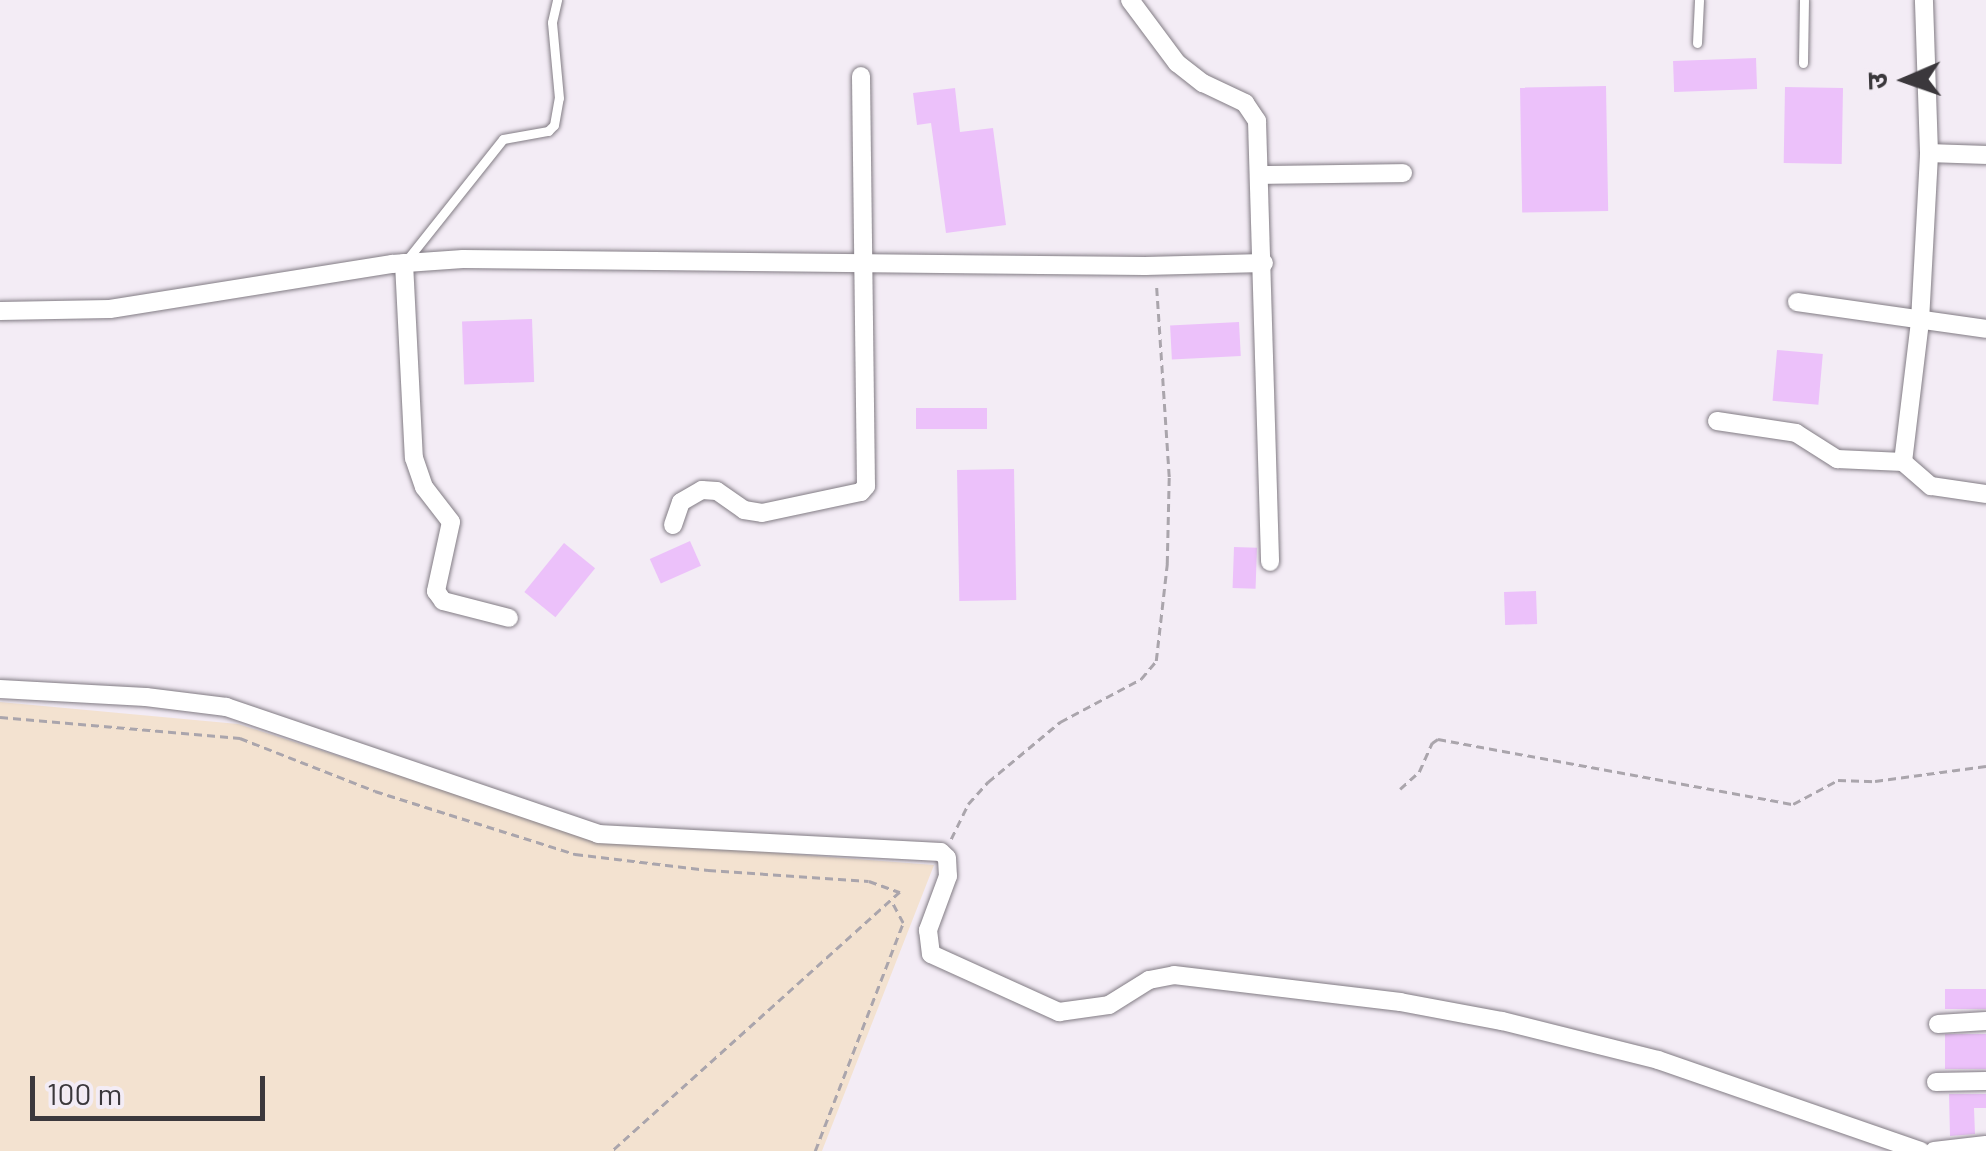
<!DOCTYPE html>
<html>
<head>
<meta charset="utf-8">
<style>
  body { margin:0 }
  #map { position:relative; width:1986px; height:1151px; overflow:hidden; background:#f3ecf5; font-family:Barlow,"Noto Sans Devanagari",sans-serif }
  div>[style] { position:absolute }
  .industrial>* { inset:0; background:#f3e2d0 }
  .building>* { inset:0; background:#ecc1fa; transform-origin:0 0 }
  .path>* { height:2.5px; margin-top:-1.25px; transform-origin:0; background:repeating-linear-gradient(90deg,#aaa5ac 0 8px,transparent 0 13px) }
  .roads { filter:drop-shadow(0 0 2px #827c84) drop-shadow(0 0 2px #827c84) }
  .lane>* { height:9px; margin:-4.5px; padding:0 4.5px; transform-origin:4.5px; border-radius:4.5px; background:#fff }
  .street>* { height:18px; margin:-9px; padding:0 9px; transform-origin:9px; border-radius:9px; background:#fff }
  span { translate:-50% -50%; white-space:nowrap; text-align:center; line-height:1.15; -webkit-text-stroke:8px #f3ecf5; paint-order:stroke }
  .north { position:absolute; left:1856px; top:30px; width:100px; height:100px; -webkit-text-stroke:8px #f3ecf5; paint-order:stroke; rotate:268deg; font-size:28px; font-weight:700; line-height:40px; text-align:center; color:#3b383c }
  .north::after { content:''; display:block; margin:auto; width:35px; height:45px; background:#3b383c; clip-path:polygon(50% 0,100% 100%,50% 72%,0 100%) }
  .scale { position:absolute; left:30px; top:1076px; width:235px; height:45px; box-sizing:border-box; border:5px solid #3b383c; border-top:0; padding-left:12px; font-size:30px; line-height:35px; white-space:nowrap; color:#3b383c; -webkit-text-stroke:8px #f3ecf5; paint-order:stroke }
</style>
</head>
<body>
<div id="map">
  <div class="industrial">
    <i style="clip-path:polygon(0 702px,238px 724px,599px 839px,934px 865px,822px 1151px,0 1151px)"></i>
  </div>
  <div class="building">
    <i style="left:1756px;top:58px;width:31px;height:83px;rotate:88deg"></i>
    <i style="left:1606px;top:86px;width:125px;height:86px;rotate:89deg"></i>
    <i style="left:1785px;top:87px;width:58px;height:76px;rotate:1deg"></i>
    <i style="clip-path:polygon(955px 88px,960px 132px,993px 128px,1006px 225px,946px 233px,931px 123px,917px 125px,913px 93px)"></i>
    <i style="left:532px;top:319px;width:63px;height:70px;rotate:88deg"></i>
    <i style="left:1239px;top:322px;width:34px;height:69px;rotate:87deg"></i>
    <i style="left:1777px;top:350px;width:46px;height:51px;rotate:5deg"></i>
    <i style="left:987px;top:408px;width:21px;height:71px;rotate:90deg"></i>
    <i style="left:1014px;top:469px;width:131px;height:57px;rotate:89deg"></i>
    <i style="left:690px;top:541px;width:27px;height:44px;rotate:66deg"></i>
    <i style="left:564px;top:543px;width:40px;height:63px;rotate:39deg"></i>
    <i style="left:1234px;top:547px;width:23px;height:41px;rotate:2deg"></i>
    <i style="left:1536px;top:591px;width:33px;height:32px;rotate:88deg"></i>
    <i style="left:1986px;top:989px;width:20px;height:41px;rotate:90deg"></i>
    <i style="left:1986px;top:1034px;width:35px;height:41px;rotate:90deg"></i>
    <i style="clip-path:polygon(1949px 1094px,1986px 1094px,1986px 1108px,1974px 1108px,1975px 1134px,1950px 1136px)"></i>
  </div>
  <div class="path">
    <i style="left:0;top:717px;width:241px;rotate:5deg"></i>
    <i style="left:240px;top:738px;width:145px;rotate:21.4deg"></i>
    <i style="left:375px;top:791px;width:210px;rotate:17.5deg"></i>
    <i style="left:575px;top:854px;width:134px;rotate:6.9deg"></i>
    <i style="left:708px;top:870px;width:161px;rotate:3.9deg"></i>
    <i style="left:869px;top:881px;width:33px;rotate:20deg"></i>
    <i style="left:900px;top:892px;width:387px;rotate:138deg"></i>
    <i style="left:1400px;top:789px;width:25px;rotate:-42deg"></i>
    <i style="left:1419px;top:772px;width:32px;rotate:-66deg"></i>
    <i style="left:1432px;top:743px;width:7px;rotate:-34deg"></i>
    <i style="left:1438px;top:739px;width:361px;rotate:10.4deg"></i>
    <i style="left:1793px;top:804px;width:51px;rotate:-28.1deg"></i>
    <i style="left:1838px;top:780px;width:37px;rotate:2deg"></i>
    <i style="left:1875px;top:781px;width:112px;rotate:-7.7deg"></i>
    <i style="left:951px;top:839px;width:39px;rotate:-64deg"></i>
    <i style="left:968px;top:804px;width:30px;rotate:-48deg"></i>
    <i style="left:988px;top:782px;width:94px;rotate:-39.8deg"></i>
    <i style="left:1060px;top:722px;width:92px;rotate:-28deg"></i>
    <i style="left:1141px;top:679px;width:23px;rotate:-50deg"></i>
    <i style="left:1156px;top:661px;width:98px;rotate:-83.5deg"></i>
    <i style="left:1167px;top:564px;width:87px;rotate:-88.7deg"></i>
    <i style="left:1169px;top:477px;width:194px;rotate:-93.8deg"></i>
    <i style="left:815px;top:1151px;width:244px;rotate:-68.9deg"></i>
    <i style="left:903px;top:923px;width:26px;rotate:-118deg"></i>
  </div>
  <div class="roads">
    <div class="lane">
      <i style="left:1697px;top:43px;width:43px;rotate:-87.3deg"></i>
      <i style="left:1803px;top:63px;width:63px;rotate:-89.1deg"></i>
      <i style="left:406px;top:261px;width:156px;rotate:-51.5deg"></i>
      <i style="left:503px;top:139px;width:46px;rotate:-10.1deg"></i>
      <i style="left:548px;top:131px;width:8px;rotate:-45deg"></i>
      <i style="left:554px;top:125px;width:27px;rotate:-80deg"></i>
      <i style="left:559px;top:98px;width:76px;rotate:-95.3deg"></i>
      <i style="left:552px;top:22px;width:23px;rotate:-77deg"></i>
    </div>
    <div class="street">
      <i style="left:1130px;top:0;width:79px;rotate:53.3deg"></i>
      <i style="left:1177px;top:63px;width:33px;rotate:38deg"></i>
      <i style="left:1203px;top:83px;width:47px;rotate:25.5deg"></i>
      <i style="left:1245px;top:103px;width:22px;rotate:56deg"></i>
      <i style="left:1257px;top:121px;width:441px;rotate:88.3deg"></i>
      <i style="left:1929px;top:153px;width:57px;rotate:2deg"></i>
      <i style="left:1261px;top:175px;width:142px;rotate:-0.8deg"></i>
      <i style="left:404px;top:263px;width:195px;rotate:87.1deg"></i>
      <i style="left:414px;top:458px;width:31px;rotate:71deg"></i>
      <i style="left:424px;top:487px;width:44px;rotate:52.4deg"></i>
      <i style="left:451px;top:522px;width:71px;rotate:102.3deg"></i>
      <i style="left:436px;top:591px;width:12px;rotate:55deg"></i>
      <i style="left:443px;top:601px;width:68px;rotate:14.4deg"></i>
      <i style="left:1797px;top:302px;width:191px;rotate:8.1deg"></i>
      <i style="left:0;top:311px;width:110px;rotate:-1deg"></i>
      <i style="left:110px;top:309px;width:286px;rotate:-9.1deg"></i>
      <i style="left:392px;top:264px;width:71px;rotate:-4deg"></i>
      <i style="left:463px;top:259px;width:682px;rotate:0.59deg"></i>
      <i style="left:1145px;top:266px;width:119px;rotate:-1.4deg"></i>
      <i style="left:1717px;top:421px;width:80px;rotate:8.6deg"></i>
      <i style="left:1796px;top:433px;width:49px;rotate:32.4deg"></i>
      <i style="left:1837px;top:459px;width:66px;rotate:2.6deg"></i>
      <i style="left:1903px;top:462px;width:142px;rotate:-83.1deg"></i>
      <i style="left:1920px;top:321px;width:168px;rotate:-86.9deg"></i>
      <i style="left:1929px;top:153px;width:153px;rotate:-91.9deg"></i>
      <i style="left:1903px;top:462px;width:37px;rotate:41deg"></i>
      <i style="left:1931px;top:486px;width:56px;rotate:8.3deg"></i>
      <i style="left:673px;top:525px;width:24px;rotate:-71deg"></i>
      <i style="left:681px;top:502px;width:24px;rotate:-30deg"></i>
      <i style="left:702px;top:490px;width:15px;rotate:4deg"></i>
      <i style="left:717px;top:491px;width:33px;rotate:35deg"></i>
      <i style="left:744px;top:510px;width:18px;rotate:9deg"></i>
      <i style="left:762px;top:513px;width:101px;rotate:-12deg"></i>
      <i style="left:861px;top:492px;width:8px;rotate:-50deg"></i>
      <i style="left:866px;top:486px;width:410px;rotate:-90.7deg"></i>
      <i style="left:0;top:689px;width:146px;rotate:3.1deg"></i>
      <i style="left:146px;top:697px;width:81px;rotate:7.1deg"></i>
      <i style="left:226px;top:707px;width:393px;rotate:18.8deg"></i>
      <i style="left:598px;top:834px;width:343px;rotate:3deg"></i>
      <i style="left:941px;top:852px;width:8px;rotate:45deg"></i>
      <i style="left:947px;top:858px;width:18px;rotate:87deg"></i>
      <i style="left:948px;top:876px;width:58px;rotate:110.3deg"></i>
      <i style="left:928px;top:930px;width:24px;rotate:83deg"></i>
      <i style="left:931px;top:954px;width:141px;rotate:24.4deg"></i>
      <i style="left:1059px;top:1012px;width:50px;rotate:-8deg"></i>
      <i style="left:1109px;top:1005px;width:47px;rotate:-32deg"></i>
      <i style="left:1149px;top:980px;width:25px;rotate:-11deg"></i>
      <i style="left:1174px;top:975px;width:228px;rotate:6.8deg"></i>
      <i style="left:1400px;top:1002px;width:104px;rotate:10.6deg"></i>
      <i style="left:1502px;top:1021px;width:161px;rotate:14deg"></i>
      <i style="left:1658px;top:1060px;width:278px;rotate:19.1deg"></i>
      <i style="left:1938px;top:1024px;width:48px;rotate:-3.6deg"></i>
      <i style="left:1936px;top:1082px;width:50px;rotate:-1.1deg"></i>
      <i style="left:1934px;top:1151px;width:52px;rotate:-6.6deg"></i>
    </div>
  </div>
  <div class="north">उ</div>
  <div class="scale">100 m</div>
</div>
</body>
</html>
